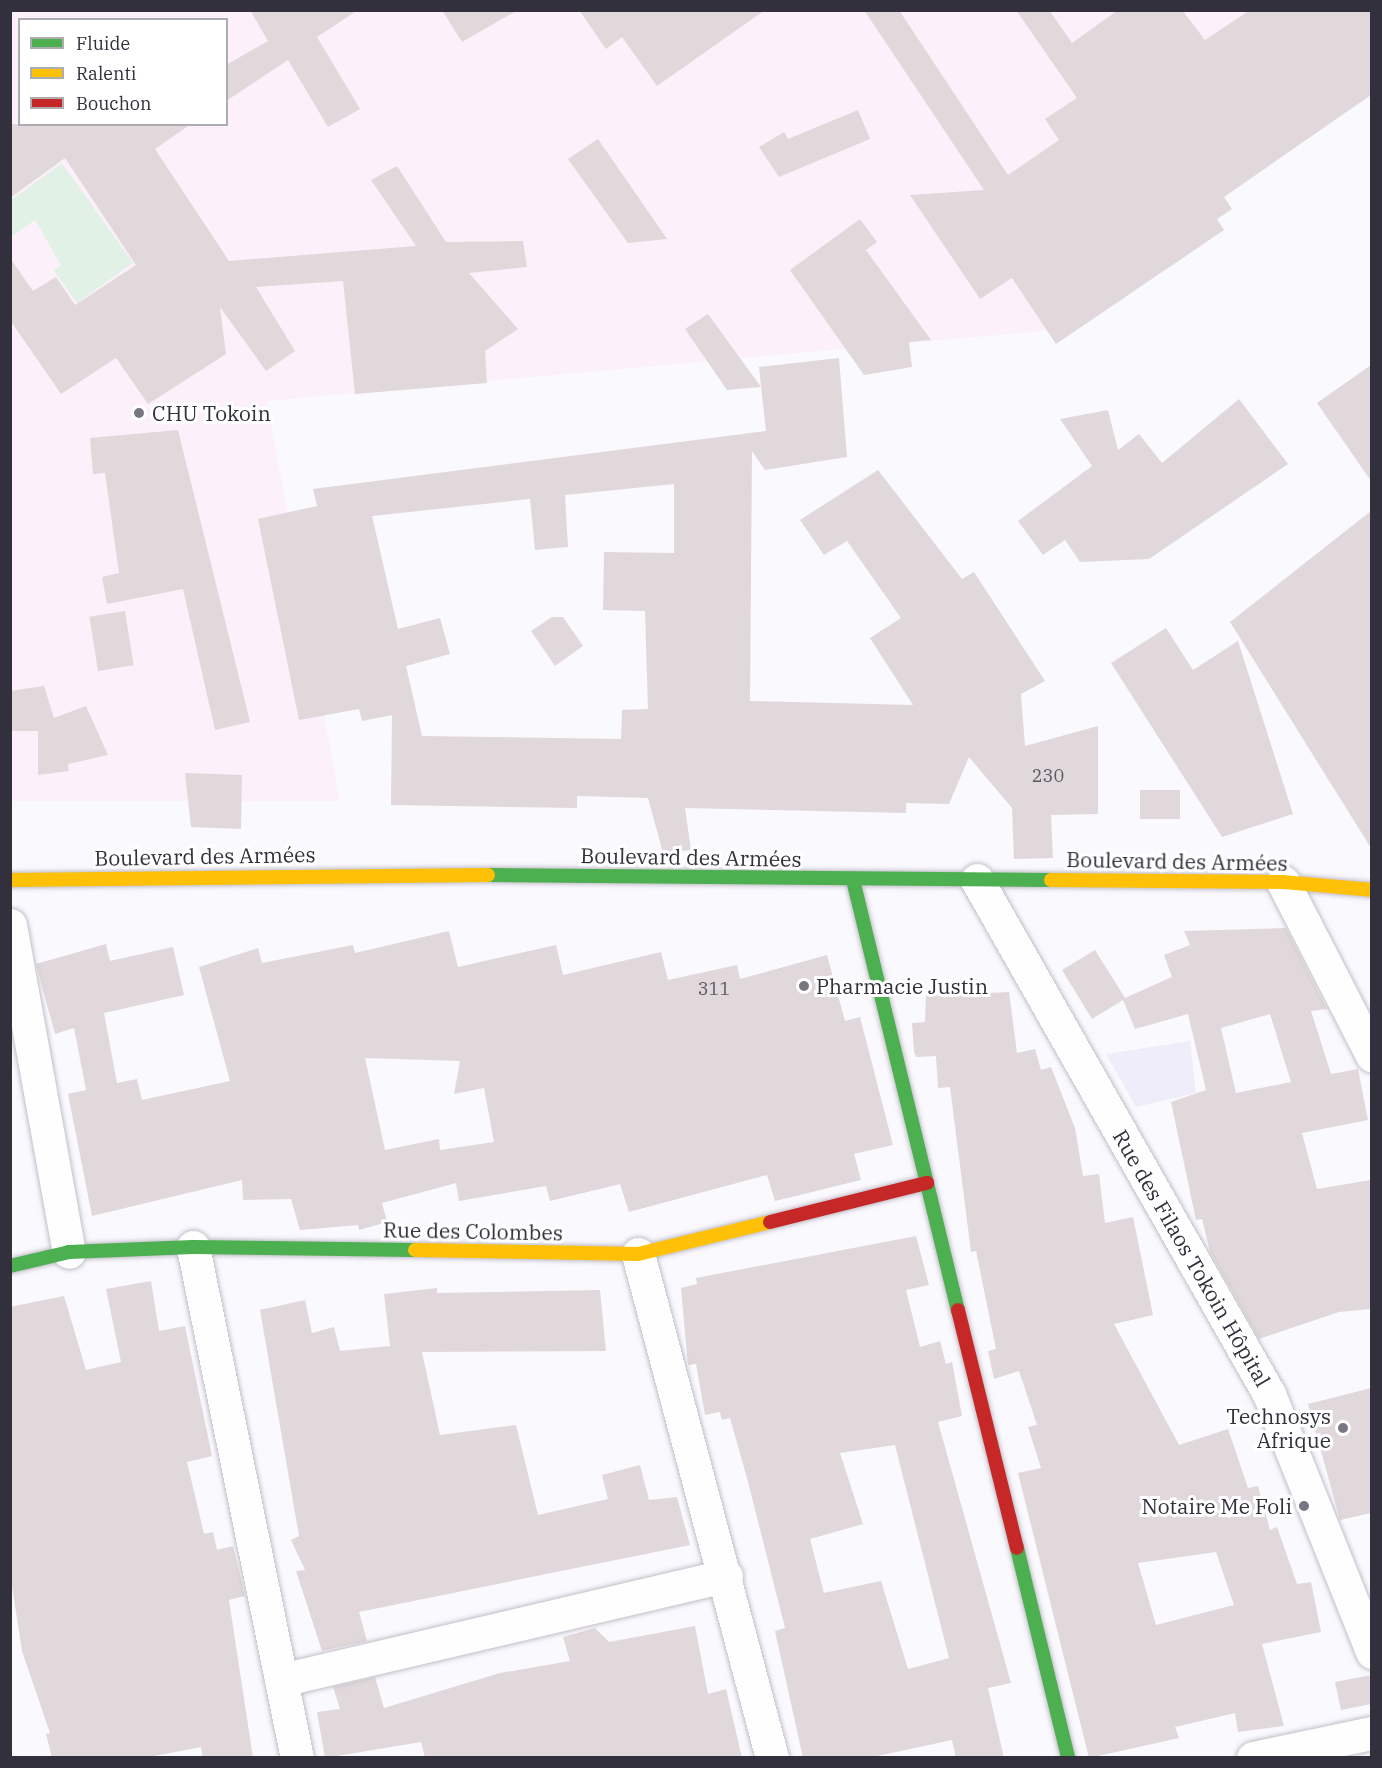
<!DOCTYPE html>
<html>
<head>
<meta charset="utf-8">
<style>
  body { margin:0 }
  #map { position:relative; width:1382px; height:1768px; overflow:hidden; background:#faf9fe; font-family:"IBM Plex Serif",serif }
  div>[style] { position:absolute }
  .built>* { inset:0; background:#efedf9 }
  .medical>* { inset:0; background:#fcf0fa }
  .green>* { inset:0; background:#e1f1e6 }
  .building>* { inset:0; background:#e0d8da; transform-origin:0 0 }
  .roads { filter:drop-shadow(0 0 2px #c1bfc7) drop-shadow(0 0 2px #c1bfc7) }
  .street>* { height:33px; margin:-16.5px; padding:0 16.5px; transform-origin:16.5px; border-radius:16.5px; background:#fefeff }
  .fast>* { height:14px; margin:-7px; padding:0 7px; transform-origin:7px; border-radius:7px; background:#4caf50 }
  .slow>* { height:14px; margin:-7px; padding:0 7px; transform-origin:7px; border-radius:7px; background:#ffc107 }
  .jam>* { height:14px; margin:-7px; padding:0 7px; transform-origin:7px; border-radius:7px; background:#c62828 }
  .dots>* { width:16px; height:16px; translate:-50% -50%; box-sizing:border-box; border:3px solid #fff; border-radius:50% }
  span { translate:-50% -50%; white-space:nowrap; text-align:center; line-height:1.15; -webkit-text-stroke:6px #fff; paint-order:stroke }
  .number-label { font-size:18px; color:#5e5a64 }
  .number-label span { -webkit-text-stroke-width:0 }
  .poi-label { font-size:21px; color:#32303d }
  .left { translate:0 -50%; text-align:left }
  .right { translate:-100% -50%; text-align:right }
  .street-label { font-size:21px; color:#32303d }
  .frame { position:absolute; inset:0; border:12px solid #32303d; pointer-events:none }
  .legend { position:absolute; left:18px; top:18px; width:210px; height:108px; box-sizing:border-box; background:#fff; border:2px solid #adacb1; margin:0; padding:8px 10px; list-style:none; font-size:18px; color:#32303d }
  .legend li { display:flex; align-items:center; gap:12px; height:30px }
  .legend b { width:30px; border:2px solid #adacb1 }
</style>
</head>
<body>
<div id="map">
  <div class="built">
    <i style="clip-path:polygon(1190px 1041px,1196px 1093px,1136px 1107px,1106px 1054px)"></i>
  </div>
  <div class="medical">
    <i style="clip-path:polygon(evenodd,10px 11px,1371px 11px,1371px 85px,1224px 184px,1043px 331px,267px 401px,340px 801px,11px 801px,10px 11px,20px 20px,226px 20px,226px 124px,20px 124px,20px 20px)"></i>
  </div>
  <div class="green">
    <i style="clip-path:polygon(62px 163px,133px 263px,77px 303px,54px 271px,61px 265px,35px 220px,11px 237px,11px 200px)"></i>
  </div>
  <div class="building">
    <i style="clip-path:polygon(250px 10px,358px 10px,317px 37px,360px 109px,328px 127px,288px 60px,226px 101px,226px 65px,268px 41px)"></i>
    <i style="clip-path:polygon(442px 10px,518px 10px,462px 42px)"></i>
    <i style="clip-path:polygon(579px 10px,765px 10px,657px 86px,622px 37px,606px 49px)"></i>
    <i style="clip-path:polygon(864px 10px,899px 10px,1008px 175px,1059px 140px,1045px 119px,1077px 98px,1016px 10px,1049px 10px,1072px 43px,1118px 10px,1182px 10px,1205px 40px,1250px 10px,1371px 10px,1371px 95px,1224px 197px,1232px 209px,1217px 219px,1224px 230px,1056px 344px,1012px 278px,980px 299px,910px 195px,984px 190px)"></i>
    <i style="clip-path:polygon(858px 110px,870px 139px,779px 177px,759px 147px,784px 132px,788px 139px)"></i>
    <i style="clip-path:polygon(10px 124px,191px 124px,155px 149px,229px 261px,416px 246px,371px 180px,397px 166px,446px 242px,523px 241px,527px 267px,469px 273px,518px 329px,485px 351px,487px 383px,355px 394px,343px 281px,256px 287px,295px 351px,266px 371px,220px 307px,226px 354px,148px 404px,116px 358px,61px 394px,10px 320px,10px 258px,33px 291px,56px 277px,75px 305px,136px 265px,65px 158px,10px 198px)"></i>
    <i style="clip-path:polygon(598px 139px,667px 239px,628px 243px,568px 159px)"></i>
    <i style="clip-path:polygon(860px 219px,877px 242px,866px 250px,931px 340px,909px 342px,912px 367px,864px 375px,790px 270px)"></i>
    <i style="clip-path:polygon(708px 314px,761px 387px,727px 390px,685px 329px)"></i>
    <i style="clip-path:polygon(evenodd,839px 358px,847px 457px,765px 470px,752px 451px,750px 701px,913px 705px,870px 638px,901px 618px,847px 541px,824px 555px,800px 520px,878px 470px,962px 579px,974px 572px,1045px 681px,1021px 694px,1025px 746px,1098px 726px,1098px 814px,1051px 815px,1053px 858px,1014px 859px,1012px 808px,969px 757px,949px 804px,906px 803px,906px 813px,685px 808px,691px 850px,663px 853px,648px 798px,577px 796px,577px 808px,391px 805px,392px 715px,362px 721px,359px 709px,299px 720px,258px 519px,317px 506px,313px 489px,766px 431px,759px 367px,839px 358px,674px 484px,674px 553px,604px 552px,603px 610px,645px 611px,648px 709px,622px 710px,621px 739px,422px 736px,406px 666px,450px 654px,440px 618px,398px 629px,372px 516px,530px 499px,535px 550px,568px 547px,565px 495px,674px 484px)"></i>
    <i style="clip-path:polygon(1371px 365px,1371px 481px,1317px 403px)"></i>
    <i style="clip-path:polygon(1239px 399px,1288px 464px,1149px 559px,1080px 562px,1065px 540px,1043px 555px,1018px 521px,1092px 466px,1060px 419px,1108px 410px,1118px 450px,1139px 434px,1162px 463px)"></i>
    <i style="clip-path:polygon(178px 430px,250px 722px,215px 730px,183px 589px,107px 604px,102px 577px,119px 573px,105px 473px,93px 474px,90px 438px)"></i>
    <i style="clip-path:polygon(1371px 511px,1371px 848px,1230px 622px)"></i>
    <i style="left:125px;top:611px;width:55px;height:36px;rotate:81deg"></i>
    <i style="clip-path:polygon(552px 617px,563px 617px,583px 646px,555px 666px,531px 631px)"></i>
    <i style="clip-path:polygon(1166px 628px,1193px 670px,1238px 641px,1293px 814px,1222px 837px,1111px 663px)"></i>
    <i style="clip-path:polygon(44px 686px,54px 718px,86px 706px,108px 755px,68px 764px,69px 771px,38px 775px,38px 731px,10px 731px,10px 691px)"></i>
    <i style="clip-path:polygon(185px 773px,242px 775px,241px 829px,191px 827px)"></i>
    <i style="left:1180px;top:790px;width:29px;height:40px;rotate:90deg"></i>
    <i style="clip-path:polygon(evenodd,1286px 928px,1327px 1009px,1311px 1011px,1331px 1074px,1358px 1069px,1368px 1120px,1302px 1133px,1317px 1189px,1371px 1180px,1371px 1309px,1339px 1312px,1259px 1339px,1210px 1252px,1202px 1219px,1196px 1220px,1171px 1102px,1206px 1090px,1188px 1014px,1135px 1029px,1123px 1000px,1092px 1019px,1062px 970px,1095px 950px,1125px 998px,1172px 977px,1164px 955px,1190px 945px,1184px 931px,1286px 928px,1270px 1014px,1291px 1082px,1236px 1093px,1221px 1028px,1270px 1014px)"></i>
    <i style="clip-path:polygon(evenodd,449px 931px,458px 967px,556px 945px,563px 975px,661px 952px,668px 980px,737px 965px,740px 979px,827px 955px,845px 1021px,860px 1017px,893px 1145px,854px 1154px,861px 1180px,775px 1201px,767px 1175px,629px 1212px,620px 1184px,550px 1201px,546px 1186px,459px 1201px,456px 1183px,382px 1203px,387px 1222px,359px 1230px,358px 1225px,300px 1230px,291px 1199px,243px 1200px,242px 1180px,92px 1216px,68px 1094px,86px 1090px,74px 1028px,55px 1034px,36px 964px,106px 944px,110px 961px,173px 947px,184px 995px,104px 1013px,117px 1083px,137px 1079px,142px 1100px,230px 1081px,199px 967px,258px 948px,262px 963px,353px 945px,355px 953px,449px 931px,365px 1058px,460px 1061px,454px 1094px,484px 1088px,494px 1142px,440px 1150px,439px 1139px,385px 1150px,365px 1058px)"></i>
    <i style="clip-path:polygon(evenodd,1009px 992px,1017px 1053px,1035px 1049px,1041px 1070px,1051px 1067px,1075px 1128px,1083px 1176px,1099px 1174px,1105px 1223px,1133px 1217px,1153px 1315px,1114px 1324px,1179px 1445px,1228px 1429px,1248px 1488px,1258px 1486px,1270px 1530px,1277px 1527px,1297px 1584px,1311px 1582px,1321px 1632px,1262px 1644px,1284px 1726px,1238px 1732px,1235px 1713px,1175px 1727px,1179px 1738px,1089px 1758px,1018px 1473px,1041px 1468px,1028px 1427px,1037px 1425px,1019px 1371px,994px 1379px,988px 1351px,996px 1349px,976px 1251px,971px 1252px,950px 1087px,938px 1088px,936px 1056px,916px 1057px,914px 1052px,912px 1023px,925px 1022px,926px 996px,1009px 992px,1216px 1552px,1234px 1605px,1156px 1625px,1138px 1563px,1216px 1552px)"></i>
    <i style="clip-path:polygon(evenodd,916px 1236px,929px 1285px,906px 1290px,920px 1347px,940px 1341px,946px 1364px,952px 1362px,962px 1416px,938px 1422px,1011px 1683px,988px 1688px,1004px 1758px,956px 1758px,952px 1740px,868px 1758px,803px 1758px,775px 1631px,785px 1628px,748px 1482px,730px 1418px,722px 1420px,720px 1412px,705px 1415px,696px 1364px,688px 1365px,681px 1288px,697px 1284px,696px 1278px,916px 1236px,895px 1445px,949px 1658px,908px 1669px,881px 1581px,824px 1593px,810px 1539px,863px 1524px,840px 1453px,895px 1445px)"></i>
    <i style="clip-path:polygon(151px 1281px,159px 1331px,185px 1326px,212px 1456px,187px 1462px,204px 1534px,213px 1532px,217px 1550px,233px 1546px,241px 1578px,245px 1596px,229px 1600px,253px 1758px,203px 1758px,201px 1747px,144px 1758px,52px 1758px,46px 1734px,50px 1733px,22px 1651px,10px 1573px,10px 1307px,64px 1296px,86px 1370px,121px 1362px,106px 1289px)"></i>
    <i style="clip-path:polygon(437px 1288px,437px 1293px,600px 1290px,606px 1351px,422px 1352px,440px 1435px,516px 1425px,538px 1515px,608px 1499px,602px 1475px,640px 1465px,649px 1500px,677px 1497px,690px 1545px,359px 1612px,367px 1641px,322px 1651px,296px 1571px,305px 1570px,291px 1540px,299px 1536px,260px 1310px,305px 1300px,312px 1333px,334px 1327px,340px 1351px,390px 1346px,384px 1294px)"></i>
    <i style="clip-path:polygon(1371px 1388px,1371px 1513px,1340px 1520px,1308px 1404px)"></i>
    <i style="clip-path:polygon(695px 1626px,708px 1694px,726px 1689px,742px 1758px,425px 1758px,421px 1742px,325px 1758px,317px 1712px,340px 1709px,333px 1687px,375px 1677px,384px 1708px,500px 1673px,570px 1661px,563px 1637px,595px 1628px,609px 1642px)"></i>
    <i style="clip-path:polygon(1371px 1675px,1371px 1704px,1341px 1710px,1335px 1682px)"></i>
  </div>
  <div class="roads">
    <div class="street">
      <i style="left:977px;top:880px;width:591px;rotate:60.4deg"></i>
      <i style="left:1269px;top:1394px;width:278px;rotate:68.2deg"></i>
      <i style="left:1283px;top:882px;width:195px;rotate:62.8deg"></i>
      <i style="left:10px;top:925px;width:332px;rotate:79.8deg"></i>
      <i style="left:193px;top:1247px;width:521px;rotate:78.5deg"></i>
      <i style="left:638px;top:1254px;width:522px;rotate:75.11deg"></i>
      <i style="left:281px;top:1680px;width:457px;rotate:-13.2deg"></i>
      <i style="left:1253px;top:1758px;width:122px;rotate:-11.9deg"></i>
    </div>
    <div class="fast">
      <i style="left:488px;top:875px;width:563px;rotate:0.51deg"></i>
      <i style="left:853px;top:880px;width:443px;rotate:76.3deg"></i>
      <i style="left:10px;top:1266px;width:61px;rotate:-13.3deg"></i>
      <i style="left:69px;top:1252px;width:124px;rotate:-2.3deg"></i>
      <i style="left:193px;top:1247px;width:222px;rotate:0.8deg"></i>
      <i style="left:1017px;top:1548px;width:216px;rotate:76.3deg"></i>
    </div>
    <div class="slow">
      <i style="left:10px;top:880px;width:478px;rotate:-0.6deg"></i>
      <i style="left:1051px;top:880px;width:232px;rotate:0.5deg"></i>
      <i style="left:1283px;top:882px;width:89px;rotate:5.1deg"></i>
      <i style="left:415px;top:1250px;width:223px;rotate:1deg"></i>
      <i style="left:638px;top:1254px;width:136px;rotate:-13.6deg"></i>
    </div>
    <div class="jam">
      <i style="left:770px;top:1222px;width:162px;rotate:-14deg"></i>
      <i style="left:958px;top:1310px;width:245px;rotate:76.1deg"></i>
    </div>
  </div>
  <div class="dots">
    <i style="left:139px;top:413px;background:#787681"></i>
    <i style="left:804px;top:986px;background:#787681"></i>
    <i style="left:1343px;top:1428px;background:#787681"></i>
    <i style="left:1304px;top:1506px;background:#787681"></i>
  </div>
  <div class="number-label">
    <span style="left:1048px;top:776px">230</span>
    <span style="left:714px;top:989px">311</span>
  </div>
  <div class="poi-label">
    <span class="left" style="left:152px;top:413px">CHU Tokoin</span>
    <span class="left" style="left:816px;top:986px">Pharmacie Justin</span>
    <span class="right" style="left:1331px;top:1428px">Technosys<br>Afrique</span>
    <span class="right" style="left:1292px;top:1506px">Notaire Me Foli</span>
  </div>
  <div class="street-label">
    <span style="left:205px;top:856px;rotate:-1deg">Boulevard des Armées</span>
    <span style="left:691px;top:857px;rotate:1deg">Boulevard des Armées</span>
    <span style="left:1177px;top:861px;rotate:1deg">Boulevard des Armées</span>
    <span style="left:473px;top:1231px;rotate:1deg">Rue des Colombes</span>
    <span style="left:1192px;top:1258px;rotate:60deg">Rue des Filaos Tokoin Hôpital</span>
  </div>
  <div class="frame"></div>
  <ul class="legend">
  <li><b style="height:8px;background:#4caf50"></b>Fluide</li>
  <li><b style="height:8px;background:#ffc107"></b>Ralenti</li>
  <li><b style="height:8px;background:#c62828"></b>Bouchon</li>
  </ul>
</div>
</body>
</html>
